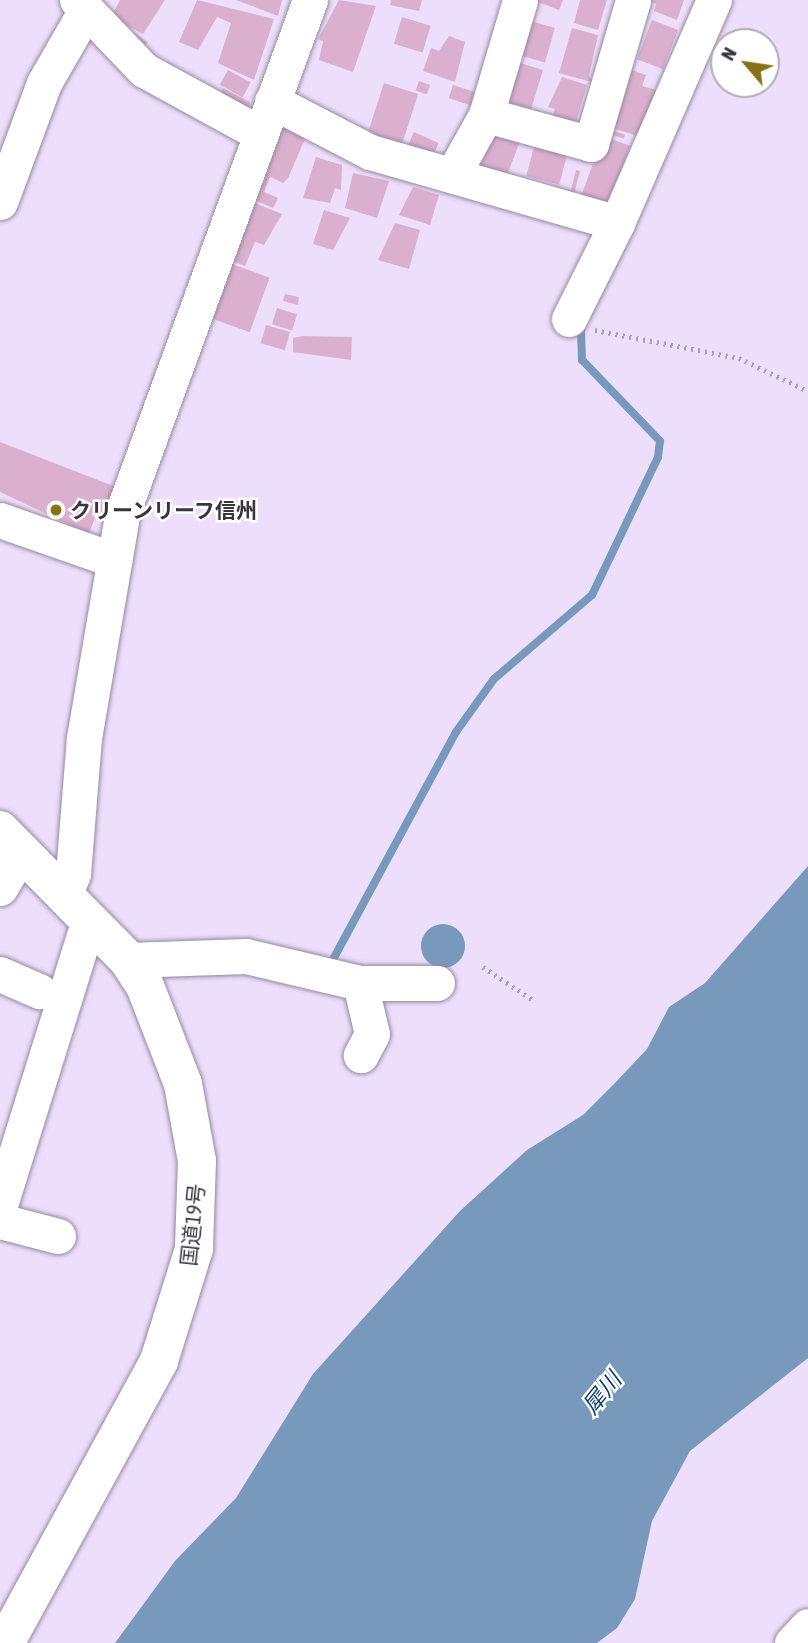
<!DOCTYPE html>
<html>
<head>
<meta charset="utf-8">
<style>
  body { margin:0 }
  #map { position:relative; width:808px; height:1643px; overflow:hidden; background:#eddefb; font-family:"Asap Condensed","Noto Sans JP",sans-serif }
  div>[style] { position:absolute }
  .water>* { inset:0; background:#7899bc }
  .round { border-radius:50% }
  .stream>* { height:8px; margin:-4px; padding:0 4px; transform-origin:4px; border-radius:4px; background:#7899bc }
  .building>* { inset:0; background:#dbb0ce; transform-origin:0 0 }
  .path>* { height:4.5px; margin-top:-2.25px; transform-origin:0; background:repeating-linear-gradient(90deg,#ab9fb5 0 2px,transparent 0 7px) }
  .roads { filter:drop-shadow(0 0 2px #9688a2) drop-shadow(0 0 2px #9688a2) }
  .minor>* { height:35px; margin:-17.5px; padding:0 17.5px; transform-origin:17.5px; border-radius:17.5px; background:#fff }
  .highway>* { height:38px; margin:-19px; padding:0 19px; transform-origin:19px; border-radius:19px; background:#fff }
  .dots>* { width:19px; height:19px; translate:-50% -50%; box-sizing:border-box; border:4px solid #fff; border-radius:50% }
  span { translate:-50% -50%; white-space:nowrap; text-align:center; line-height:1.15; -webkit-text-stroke:5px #fff; paint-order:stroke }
  .poi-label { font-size:21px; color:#3a343f; font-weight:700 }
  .left { translate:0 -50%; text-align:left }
  .street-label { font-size:21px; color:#3a343f }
  .water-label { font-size:23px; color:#0d416e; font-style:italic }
  .north { position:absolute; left:710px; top:28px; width:70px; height:70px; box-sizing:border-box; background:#fff; border:2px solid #b0aeb2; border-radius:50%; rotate:299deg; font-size:19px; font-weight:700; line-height:28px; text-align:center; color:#3a343f }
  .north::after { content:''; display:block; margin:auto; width:24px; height:32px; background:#877315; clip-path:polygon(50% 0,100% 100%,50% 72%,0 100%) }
</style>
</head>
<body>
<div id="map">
  <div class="water">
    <i style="clip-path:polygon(808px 866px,808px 1358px,690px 1451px,652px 1521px,635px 1599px,617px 1628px,597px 1643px,115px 1643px,175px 1561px,236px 1498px,313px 1374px,460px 1211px,527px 1150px,583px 1115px,614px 1084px,647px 1049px,669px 1007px,705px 983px)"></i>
    <i class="round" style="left:421px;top:924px;width:44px;height:44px"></i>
  </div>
  <div class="stream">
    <i style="left:330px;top:965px;width:265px;rotate:-61.6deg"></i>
    <i style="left:456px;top:732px;width:65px;rotate:-54.4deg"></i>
    <i style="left:494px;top:679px;width:129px;rotate:-40.6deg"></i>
    <i style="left:592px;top:595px;width:153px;rotate:-64.4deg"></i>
    <i style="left:658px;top:457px;width:16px;rotate:-83deg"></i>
    <i style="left:660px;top:441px;width:112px;rotate:-133.9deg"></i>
    <i style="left:582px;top:360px;width:35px;rotate:-92deg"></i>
  </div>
  <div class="building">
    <i style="clip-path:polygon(120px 0,165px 0,143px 34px,111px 17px)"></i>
    <i style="clip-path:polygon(197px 0,274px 19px,254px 80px,218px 63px,231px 23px,217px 17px,198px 50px,179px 42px)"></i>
    <i style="clip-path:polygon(236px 0,282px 0,278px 16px)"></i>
    <i style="clip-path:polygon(339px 0,376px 6px,353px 72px,319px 60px,323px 41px,318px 39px)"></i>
    <i style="clip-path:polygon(391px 0,422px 0,419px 11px,390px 5px)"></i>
    <i style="clip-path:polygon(533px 0,563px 0,559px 10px)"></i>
    <i style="clip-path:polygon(580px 0,607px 0,598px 30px,574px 23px)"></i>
    <i style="clip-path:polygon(647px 0,684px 0,677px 20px,654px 11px,656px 4px)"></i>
    <i style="left:402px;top:17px;width:30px;height:28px;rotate:17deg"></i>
    <i style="left:527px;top:20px;width:29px;height:36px;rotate:16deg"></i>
    <i style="left:652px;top:20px;width:28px;height:42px;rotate:21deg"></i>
    <i style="clip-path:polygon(572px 28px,598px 35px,589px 76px,595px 83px,559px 73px)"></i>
    <i style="left:131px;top:31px;width:20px;height:12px;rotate:33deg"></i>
    <i style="clip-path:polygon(449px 36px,465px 42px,455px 82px,423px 71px,431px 48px,439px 51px)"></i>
    <i style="clip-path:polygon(520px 63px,543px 70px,531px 109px,503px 101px)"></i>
    <i style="clip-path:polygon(626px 68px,646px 75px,642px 86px,660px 91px,641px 137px,606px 126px)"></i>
    <i style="left:228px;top:70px;width:26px;height:17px;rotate:29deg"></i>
    <i style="clip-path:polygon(562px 77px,587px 85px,574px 128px,551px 121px,555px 109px,548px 107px)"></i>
    <i style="left:419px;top:81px;width:12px;height:10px;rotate:20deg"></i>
    <i style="left:384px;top:83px;width:36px;height:52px;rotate:18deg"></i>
    <i style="left:453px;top:85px;width:26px;height:14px;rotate:18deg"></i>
    <i style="clip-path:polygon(223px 88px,250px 102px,248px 112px,216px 101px)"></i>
    <i style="clip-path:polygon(276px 123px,305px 139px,288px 178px,283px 183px,270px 177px,264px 192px,278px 198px,273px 208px,243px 195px)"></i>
    <i style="left:607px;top:129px;width:19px;height:4px;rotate:18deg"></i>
    <i style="left:414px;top:132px;width:27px;height:17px;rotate:24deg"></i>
    <i style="clip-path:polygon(500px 134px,520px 141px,506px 178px,480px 168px,492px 137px)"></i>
    <i style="left:603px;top:136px;width:29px;height:65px;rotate:20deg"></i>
    <i style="left:534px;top:147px;width:34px;height:30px;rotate:15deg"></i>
    <i style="clip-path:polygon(316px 157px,342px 165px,341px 190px,335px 188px,330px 203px,303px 198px)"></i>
    <i style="left:576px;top:170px;width:4px;height:26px;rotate:14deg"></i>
    <i style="clip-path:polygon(353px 173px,389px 181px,377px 218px,345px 208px)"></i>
    <i style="clip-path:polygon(413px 187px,439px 195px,430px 225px,399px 215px)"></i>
    <i style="clip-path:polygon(245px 199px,282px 214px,264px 245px,255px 242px,245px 266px,222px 257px)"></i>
    <i style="clip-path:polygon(324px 210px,350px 218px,333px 250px,313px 244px)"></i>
    <i style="clip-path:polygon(395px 223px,420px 230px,409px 269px,378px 260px)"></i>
    <i style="left:232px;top:264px;width:40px;height:58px;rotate:20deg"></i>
    <i style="clip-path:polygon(285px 294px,299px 297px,298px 305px,283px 301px)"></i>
    <i style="left:277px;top:308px;width:21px;height:17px;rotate:17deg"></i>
    <i style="left:266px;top:325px;width:25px;height:19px;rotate:16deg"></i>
    <i style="clip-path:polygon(352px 337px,351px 360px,293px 352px,293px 338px,303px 336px)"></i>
    <i style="clip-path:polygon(0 442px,121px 489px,110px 517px,97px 512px,89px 534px,0 492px)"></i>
  </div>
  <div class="path">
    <i style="left:595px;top:330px;width:147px;rotate:11deg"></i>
    <i style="left:739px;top:358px;width:76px;rotate:25.6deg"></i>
    <i style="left:483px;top:967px;width:60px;rotate:33.4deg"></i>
  </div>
  <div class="roads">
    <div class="minor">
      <i style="left:77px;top:0;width:97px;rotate:46.3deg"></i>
      <i style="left:144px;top:70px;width:131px;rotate:28.7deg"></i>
      <i style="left:272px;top:101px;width:110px;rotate:27.5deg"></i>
      <i style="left:370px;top:152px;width:257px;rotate:16deg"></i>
      <i style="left:617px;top:223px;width:243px;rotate:-66.5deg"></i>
      <i style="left:486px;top:115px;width:109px;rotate:15.4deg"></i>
      <i style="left:591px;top:144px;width:150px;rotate:-73.7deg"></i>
      <i style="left:454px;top:172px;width:65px;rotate:-60.7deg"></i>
      <i style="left:486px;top:115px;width:120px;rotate:-73.5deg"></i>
      <i style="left:0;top:202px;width:127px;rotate:-69.7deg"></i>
      <i style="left:44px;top:83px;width:84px;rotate:-60.1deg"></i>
      <i style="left:569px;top:319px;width:107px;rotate:-63.4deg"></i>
      <i style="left:0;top:520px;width:121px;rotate:19.3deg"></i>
      <i style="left:0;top:888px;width:43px;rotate:-59.3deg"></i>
      <i style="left:65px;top:893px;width:21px;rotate:-67deg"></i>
      <i style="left:73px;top:874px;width:136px;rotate:-85.4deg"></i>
      <i style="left:84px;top:738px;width:230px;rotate:-80.3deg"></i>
      <i style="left:123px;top:511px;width:544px;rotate:-69.9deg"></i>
      <i style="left:128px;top:960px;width:118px;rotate:-1.9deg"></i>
      <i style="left:246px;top:956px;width:117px;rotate:13.3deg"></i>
      <i style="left:360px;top:983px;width:77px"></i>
      <i style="left:0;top:974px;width:43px;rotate:23.6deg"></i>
      <i style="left:360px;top:983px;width:52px;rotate:76.8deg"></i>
      <i style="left:372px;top:1034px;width:24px;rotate:118deg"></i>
      <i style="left:0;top:1205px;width:282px;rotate:-72.7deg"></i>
      <i style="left:0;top:1221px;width:60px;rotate:14.5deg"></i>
      <i style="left:792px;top:1643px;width:23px;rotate:-47deg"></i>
    </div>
    <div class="highway">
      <i style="left:0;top:830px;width:182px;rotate:45.4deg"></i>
      <i style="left:128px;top:960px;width:31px;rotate:57deg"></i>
      <i style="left:145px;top:986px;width:105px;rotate:68.8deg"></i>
      <i style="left:183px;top:1084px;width:78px;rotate:79.7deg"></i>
      <i style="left:197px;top:1161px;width:88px;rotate:92deg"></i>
      <i style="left:194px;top:1249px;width:117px;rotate:107.4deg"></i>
      <i style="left:159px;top:1361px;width:321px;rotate:118.6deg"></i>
    </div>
  </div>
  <div class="dots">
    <i style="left:56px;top:510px;background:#877315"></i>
  </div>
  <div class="poi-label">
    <span class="left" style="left:70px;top:510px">クリーンリーフ信州</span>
  </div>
  <div class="street-label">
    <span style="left:192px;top:1225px;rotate:-84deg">国道19号</span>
  </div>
  <div class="water-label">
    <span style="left:602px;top:1393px;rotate:-51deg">犀川</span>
  </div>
  <div class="north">N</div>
</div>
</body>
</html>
